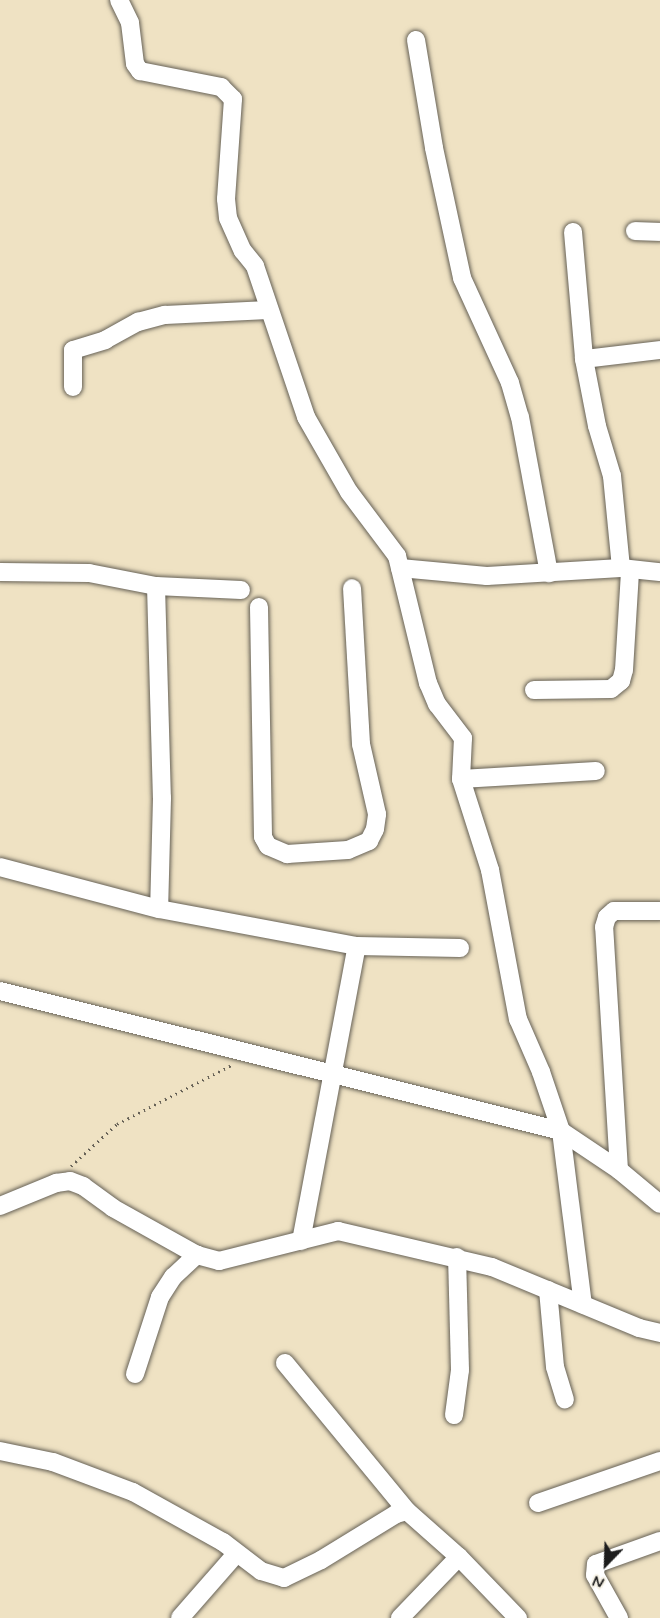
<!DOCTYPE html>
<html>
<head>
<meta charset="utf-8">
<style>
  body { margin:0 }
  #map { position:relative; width:660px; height:1618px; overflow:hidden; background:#efe2c3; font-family:Mynerve,sans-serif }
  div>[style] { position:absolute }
  .path>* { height:3px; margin-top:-1.5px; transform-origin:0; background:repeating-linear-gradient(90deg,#666156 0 1.5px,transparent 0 6px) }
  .roads { filter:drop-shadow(0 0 2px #666156) drop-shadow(0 0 2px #666156) }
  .minor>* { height:18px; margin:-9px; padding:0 9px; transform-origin:9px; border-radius:9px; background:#fff }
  span { translate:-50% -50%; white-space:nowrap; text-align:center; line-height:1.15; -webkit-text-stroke:5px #f7f3e8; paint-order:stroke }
  .north { position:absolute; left:576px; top:1534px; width:60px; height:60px; -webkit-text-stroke:4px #f7f3e8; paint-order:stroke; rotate:203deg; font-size:16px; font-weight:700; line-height:24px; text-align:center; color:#1c1c1c }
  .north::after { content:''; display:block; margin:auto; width:21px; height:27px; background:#1c1c1c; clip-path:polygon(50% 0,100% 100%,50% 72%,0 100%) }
</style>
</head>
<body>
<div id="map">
  <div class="path">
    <i style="left:71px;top:1166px;width:62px;rotate:-42.4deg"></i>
    <i style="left:117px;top:1124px;width:129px;rotate:-27.2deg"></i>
  </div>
  <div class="roads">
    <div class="minor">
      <i style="left:119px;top:0;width:25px;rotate:64deg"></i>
      <i style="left:130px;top:23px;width:41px;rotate:83deg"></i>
      <i style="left:135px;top:64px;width:9px;rotate:54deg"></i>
      <i style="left:140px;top:71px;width:83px;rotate:11.2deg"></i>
      <i style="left:221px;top:87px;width:17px;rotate:45deg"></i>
      <i style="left:233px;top:99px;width:100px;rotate:94deg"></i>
      <i style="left:226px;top:199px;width:19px;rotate:84deg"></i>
      <i style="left:228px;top:218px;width:36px;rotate:66deg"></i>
      <i style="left:243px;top:251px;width:19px;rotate:51deg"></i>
      <i style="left:255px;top:266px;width:159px;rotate:71.3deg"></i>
      <i style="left:306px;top:417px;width:86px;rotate:60.2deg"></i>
      <i style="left:349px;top:492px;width:80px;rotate:53.1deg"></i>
      <i style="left:397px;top:556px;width:131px;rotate:76.3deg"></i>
      <i style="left:428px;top:683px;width:23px;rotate:67deg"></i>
      <i style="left:437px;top:704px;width:43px;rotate:52.6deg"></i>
      <i style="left:463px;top:738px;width:41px;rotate:92.8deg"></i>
      <i style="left:461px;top:779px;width:96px;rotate:72.3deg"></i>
      <i style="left:490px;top:870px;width:152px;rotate:79.4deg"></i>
      <i style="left:518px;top:1019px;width:58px;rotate:66.5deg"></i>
      <i style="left:541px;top:1072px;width:62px;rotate:71.3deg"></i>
      <i style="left:561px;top:1131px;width:175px;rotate:82.8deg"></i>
      <i style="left:416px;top:40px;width:109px;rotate:80.5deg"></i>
      <i style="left:434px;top:148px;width:133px;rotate:77.8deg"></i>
      <i style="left:462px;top:278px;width:115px;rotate:65.4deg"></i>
      <i style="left:510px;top:383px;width:35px;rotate:74deg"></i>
      <i style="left:520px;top:417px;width:159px;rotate:79.5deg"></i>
      <i style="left:635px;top:231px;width:25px;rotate:2deg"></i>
      <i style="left:573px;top:232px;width:127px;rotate:85deg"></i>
      <i style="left:584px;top:359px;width:68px;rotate:79deg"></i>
      <i style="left:597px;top:426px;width:52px;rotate:73.3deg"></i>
      <i style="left:612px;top:476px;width:92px;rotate:84.4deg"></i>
      <i style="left:584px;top:359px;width:77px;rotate:-6.8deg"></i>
      <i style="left:73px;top:387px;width:37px;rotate:-90deg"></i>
      <i style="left:73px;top:350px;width:34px;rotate:-17deg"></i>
      <i style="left:105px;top:340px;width:38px;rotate:-29deg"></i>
      <i style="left:138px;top:322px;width:28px;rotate:-15deg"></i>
      <i style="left:165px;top:315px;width:103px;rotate:-2.8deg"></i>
      <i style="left:400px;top:568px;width:87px;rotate:5.3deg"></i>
      <i style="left:487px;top:576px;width:134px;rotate:-3.4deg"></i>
      <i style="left:621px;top:568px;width:39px;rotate:6deg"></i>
      <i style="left:0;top:572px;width:89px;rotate:0.6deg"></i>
      <i style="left:89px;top:573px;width:68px;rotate:11deg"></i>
      <i style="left:156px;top:586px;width:85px;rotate:2.7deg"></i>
      <i style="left:156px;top:586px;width:212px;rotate:88.4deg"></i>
      <i style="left:162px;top:798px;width:111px;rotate:91.5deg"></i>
      <i style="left:259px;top:607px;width:230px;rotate:89deg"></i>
      <i style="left:263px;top:837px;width:10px;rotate:61deg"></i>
      <i style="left:268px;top:846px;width:21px;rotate:23deg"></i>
      <i style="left:287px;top:854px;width:61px;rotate:-3.8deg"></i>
      <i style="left:348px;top:850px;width:23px;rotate:-23deg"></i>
      <i style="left:369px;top:841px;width:13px;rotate:-63deg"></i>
      <i style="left:375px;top:829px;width:15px;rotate:-82deg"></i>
      <i style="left:377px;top:814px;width:72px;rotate:-102.9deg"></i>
      <i style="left:361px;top:744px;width:156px;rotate:-93.3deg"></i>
      <i style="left:534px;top:690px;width:77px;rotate:-0.7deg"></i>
      <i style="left:611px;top:689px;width:13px;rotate:-39deg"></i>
      <i style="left:621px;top:681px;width:11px;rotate:-75deg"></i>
      <i style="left:624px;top:670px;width:99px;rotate:-86.5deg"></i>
      <i style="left:461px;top:779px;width:135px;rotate:-3.4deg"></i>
      <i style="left:0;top:867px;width:164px;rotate:14.8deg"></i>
      <i style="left:159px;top:909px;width:201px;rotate:10.6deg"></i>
      <i style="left:357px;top:946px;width:103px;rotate:1.1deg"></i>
      <i style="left:0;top:991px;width:578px;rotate:14.01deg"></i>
      <i style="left:561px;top:1131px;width:70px;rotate:33.9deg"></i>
      <i style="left:619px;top:1170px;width:53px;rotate:39.7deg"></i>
      <i style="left:619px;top:1170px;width:243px;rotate:-93.5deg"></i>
      <i style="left:604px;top:927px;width:10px;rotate:-73deg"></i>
      <i style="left:607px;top:917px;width:9px;rotate:-41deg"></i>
      <i style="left:614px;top:911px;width:46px"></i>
      <i style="left:0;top:1206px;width:61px;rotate:-22.3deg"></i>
      <i style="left:56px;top:1183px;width:14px;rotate:-8deg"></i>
      <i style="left:70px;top:1181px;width:14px;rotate:21deg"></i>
      <i style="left:83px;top:1186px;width:37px;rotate:36deg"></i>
      <i style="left:113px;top:1208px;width:96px;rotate:29.2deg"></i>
      <i style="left:197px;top:1255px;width:23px;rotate:15deg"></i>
      <i style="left:219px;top:1261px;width:123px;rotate:-14.1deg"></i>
      <i style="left:338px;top:1231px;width:158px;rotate:13.2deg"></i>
      <i style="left:492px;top:1267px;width:159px;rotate:22.5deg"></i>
      <i style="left:639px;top:1328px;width:22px;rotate:13deg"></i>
      <i style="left:301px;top:1241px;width:300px;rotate:-79.3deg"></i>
      <i style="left:548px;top:1290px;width:77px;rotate:84.8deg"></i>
      <i style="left:555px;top:1367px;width:34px;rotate:73deg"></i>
      <i style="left:285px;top:1363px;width:192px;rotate:50.5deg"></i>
      <i style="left:135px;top:1374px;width:81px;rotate:-72deg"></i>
      <i style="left:160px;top:1297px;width:24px;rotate:-57deg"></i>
      <i style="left:173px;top:1277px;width:33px;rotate:-43deg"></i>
      <i style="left:454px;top:1415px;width:45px;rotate:-82.4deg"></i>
      <i style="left:460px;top:1370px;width:113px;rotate:-91.5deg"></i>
      <i style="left:0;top:1451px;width:54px;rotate:11.7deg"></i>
      <i style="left:53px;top:1462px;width:85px;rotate:20.6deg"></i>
      <i style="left:133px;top:1492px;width:103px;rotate:29.1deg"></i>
      <i style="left:223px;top:1542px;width:48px;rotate:37.3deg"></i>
      <i style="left:261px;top:1571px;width:24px;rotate:17deg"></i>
      <i style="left:284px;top:1578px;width:41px;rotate:-25.9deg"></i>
      <i style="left:321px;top:1560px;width:88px;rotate:-31.5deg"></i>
      <i style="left:396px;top:1514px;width:11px;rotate:-15deg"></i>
      <i style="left:407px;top:1511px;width:69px;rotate:41.5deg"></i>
      <i style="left:459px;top:1557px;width:85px;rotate:46deg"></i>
      <i style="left:538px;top:1503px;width:129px;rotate:-19deg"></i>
      <i style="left:180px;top:1618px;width:86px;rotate:-48.8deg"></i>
      <i style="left:400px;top:1618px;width:85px;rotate:-46deg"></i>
      <i style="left:619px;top:1618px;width:49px;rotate:-119.2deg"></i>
      <i style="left:595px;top:1575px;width:11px;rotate:-85deg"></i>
      <i style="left:596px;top:1564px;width:68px;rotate:-19.8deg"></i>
    </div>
  </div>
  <div class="north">N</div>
</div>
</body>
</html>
